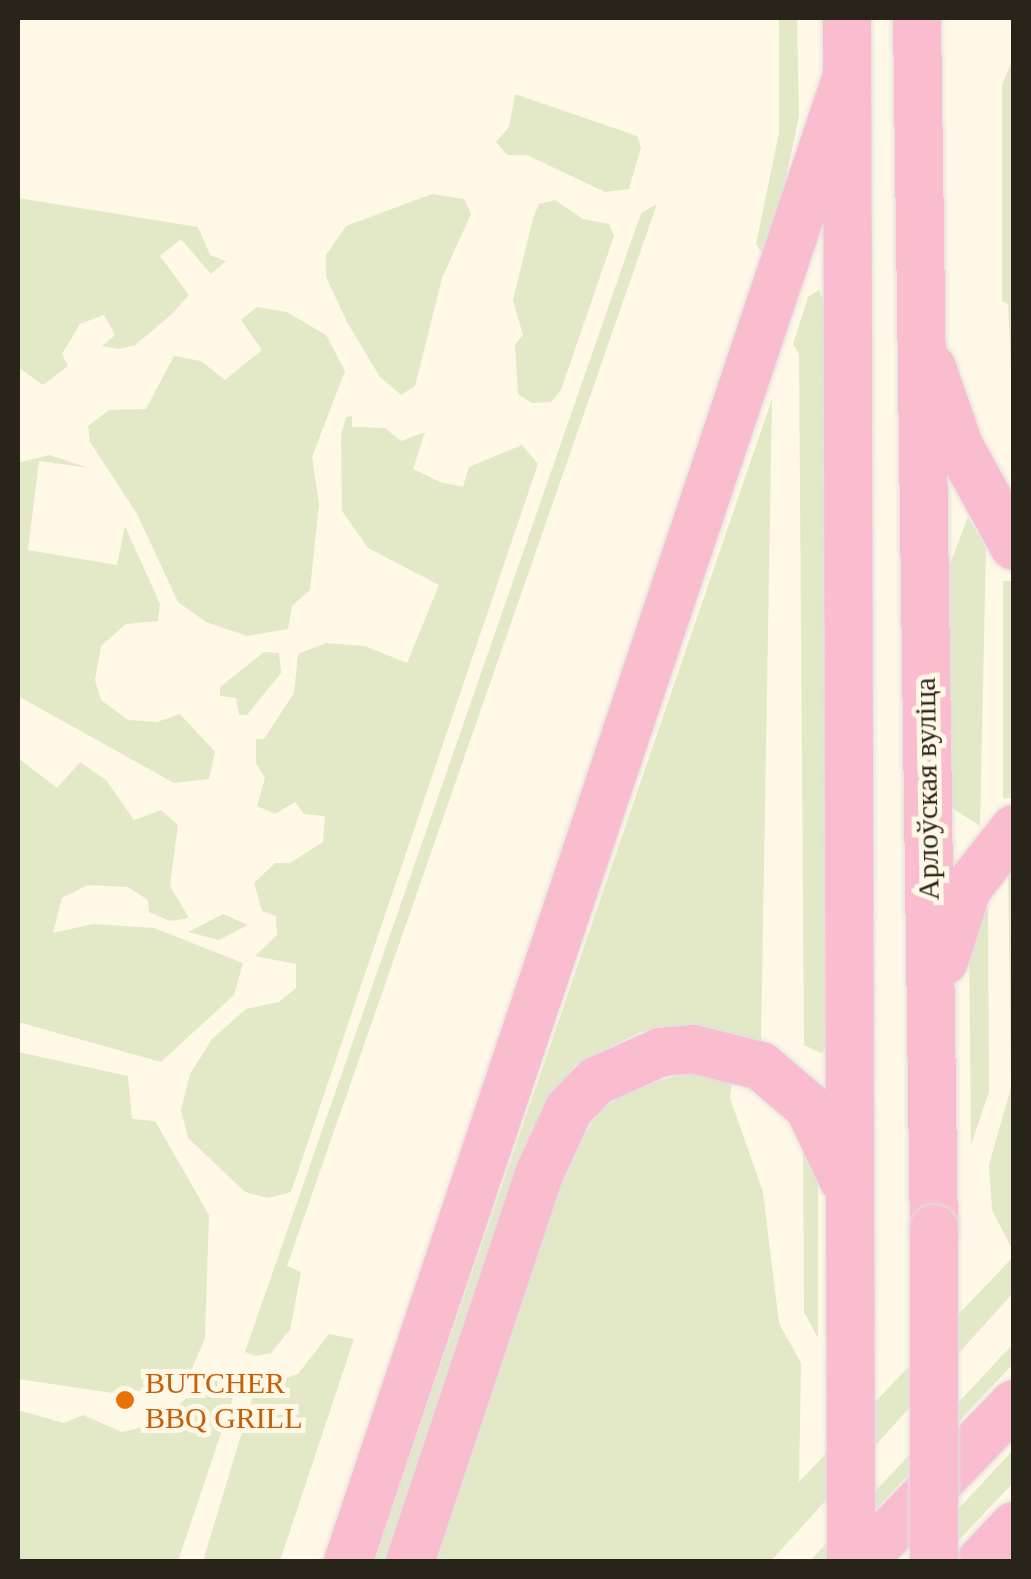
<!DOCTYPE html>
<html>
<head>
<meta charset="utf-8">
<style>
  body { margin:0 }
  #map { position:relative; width:1031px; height:1579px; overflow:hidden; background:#fff8e6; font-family:"Times New Roman",serif }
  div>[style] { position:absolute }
  .green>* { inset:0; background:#e3e9c7; transform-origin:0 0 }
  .roads { filter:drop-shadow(0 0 2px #e1e0df) drop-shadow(0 0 2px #e1e0df) }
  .primary>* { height:48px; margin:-24px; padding:0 24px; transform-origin:24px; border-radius:24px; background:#fabccf }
  .bridges { filter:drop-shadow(0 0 2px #e1e0df) drop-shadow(0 0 2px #e1e0df) }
  .primary-bridge>* { height:48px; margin:-24px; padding:0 24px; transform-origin:24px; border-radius:24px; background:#fabccf }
  .dots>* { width:28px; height:28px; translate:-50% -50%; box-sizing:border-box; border:5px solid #fff8e6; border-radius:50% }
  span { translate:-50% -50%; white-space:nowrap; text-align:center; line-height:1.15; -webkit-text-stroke:10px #fff8e6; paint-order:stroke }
  .street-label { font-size:30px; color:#292419 }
  .food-label { font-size:30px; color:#c56008 }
  .left { translate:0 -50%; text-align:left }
  .frame { position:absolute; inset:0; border:20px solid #292419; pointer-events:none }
</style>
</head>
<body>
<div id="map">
  <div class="green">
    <i style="clip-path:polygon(779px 18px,797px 18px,799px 116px,768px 263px,756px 244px,779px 133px)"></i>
    <i style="clip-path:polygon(1013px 58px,1014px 58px,1013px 414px,1008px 304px,1002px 301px,1002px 85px)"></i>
    <i style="clip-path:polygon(515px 94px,637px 136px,641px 147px,629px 189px,605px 192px,527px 155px,507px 155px,496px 142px,509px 127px)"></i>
    <i style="clip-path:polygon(432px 194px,464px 199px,471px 214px,442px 278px,415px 386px,401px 395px,380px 377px,347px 322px,326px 277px,326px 255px,346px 226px)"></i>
    <i style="clip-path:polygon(18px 198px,198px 227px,210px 255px,226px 261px,211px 274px,181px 239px,160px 256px,189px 295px,171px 315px,135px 345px,119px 349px,102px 346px,115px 335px,104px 315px,80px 324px,62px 354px,68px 366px,43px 385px,18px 367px)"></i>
    <i style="clip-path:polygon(555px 200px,583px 219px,609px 224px,614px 236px,561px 390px,551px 402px,532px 403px,518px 394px,515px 345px,523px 335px,513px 300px,533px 218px,539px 204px)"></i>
    <i style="clip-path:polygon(657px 204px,287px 1266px,301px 1272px,290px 1330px,271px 1353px,256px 1356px,245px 1352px,641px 213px)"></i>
    <i style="clip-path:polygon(819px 290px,825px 304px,829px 1046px,821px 1053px,804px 1045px,799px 354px,793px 344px,808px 297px)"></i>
    <i style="clip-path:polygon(257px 307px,287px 312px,326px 335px,345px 371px,312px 457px,319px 504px,310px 590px,292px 606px,288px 629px,247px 636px,206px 622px,178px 602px,137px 514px,90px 442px,88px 426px,109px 410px,146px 409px,174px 356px,201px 361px,225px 380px,262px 350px,241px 320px)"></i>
    <i style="clip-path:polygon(772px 399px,761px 1041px,707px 1029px,640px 1032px,575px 1065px,542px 1113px,387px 1561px,373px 1562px)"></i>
    <i style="clip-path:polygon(352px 416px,352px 427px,385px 428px,401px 441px,425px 432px,413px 469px,440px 482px,463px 487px,469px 467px,522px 445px,538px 464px,291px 1192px,268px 1198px,245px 1192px,188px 1138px,181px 1110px,190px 1074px,212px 1039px,246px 1009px,279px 1002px,296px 988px,296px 964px,255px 956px,277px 935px,276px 916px,262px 911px,254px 883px,275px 863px,290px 863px,323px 842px,325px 816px,304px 814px,295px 802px,275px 814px,257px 806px,265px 778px,256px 764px,256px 739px,264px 739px,294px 693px,298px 654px,326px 643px,365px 646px,407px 663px,439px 585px,368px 548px,342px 511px,341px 435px,346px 417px)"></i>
    <i style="clip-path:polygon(49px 455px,89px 468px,39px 461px,28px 550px,117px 565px,125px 526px,160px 604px,158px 621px,126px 624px,101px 646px,95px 680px,101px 700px,128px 720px,157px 722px,180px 714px,215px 752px,209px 779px,174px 783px,18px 696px,18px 463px)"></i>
    <i style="clip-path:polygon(968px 517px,986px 548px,980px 826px,946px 804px,945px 577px)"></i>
    <i style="left:1013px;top:581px;width:217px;height:10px;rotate:90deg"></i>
    <i style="clip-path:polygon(264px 652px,279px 653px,281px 673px,247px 715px,239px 715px,236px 698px,220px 696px,220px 687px)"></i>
    <i style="clip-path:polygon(18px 758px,57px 788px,80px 762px,106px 780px,134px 820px,161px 810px,178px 825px,170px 886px,189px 918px,170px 921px,149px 912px,148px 900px,128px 887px,88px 885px,62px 898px,53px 933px,93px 924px,154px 928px,243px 963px,234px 995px,161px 1062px,18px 1022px)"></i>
    <i style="clip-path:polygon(1013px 861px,1013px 1251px,992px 1210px,989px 1165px,1011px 1087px,1008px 867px)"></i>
    <i style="clip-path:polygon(988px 901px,989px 1092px,971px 1145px,969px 939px)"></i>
    <i style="clip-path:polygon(223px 914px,248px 925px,219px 940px,188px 932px)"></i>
    <i style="clip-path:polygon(18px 1052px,128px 1076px,132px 1119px,155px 1121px,209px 1215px,205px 1338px,190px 1373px,158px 1389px,113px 1393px,18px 1379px)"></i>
    <i style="clip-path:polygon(697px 1070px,733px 1077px,730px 1098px,763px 1192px,779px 1323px,801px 1363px,799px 1482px,1013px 1257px,1013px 1293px,771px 1561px,434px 1562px,568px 1164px,598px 1113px,627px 1090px)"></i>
    <i style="clip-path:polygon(803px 1130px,818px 1166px,818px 1338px,804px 1312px)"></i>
    <i style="clip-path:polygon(329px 1334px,354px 1339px,280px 1561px,203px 1561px,255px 1389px,298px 1374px)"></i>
    <i style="clip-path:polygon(1013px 1344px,1013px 1364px,827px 1561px,809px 1562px)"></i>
    <i style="clip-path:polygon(239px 1380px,178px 1561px,18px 1561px,18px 1410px,64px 1423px,83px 1415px,122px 1432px,160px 1423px,204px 1381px)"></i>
    <i style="clip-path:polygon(1013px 1450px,1013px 1483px,939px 1561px,909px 1562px)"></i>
  </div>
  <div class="roads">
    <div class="primary">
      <i style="left:847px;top:18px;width:1544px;rotate:89.85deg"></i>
      <i style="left:917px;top:18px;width:1211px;rotate:89.2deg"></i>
      <i style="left:932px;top:368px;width:83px;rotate:70.9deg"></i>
      <i style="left:959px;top:446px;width:114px;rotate:61.2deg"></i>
      <i style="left:944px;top:961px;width:76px;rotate:-72.3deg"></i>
      <i style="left:967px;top:889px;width:76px;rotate:-51.9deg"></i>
      <i style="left:348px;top:1562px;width:1568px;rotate:-71.44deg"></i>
      <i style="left:410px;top:1562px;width:409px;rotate:-71.6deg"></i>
      <i style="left:539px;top:1174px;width:72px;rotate:-65.2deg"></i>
      <i style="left:569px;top:1109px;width:39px;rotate:-46deg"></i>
      <i style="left:596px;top:1081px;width:71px;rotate:-24deg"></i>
      <i style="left:661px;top:1052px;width:32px;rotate:-5deg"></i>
      <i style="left:693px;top:1049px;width:70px;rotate:14deg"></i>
      <i style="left:761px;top:1066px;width:63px;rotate:40.5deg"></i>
      <i style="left:809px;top:1107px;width:80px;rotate:64.7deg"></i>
      <i style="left:861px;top:1562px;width:220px;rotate:-45.9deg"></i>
      <i style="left:980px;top:1562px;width:50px;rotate:-46.6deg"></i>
    </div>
  </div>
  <div class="bridges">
    <div class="primary-bridge">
      <i style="left:934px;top:1562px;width:333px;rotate:-90deg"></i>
    </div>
  </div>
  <div class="dots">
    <i style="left:125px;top:1400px;background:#e8710a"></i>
  </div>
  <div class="street-label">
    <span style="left:927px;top:789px;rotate:-91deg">Арлоўская вуліца</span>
  </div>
  <div class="food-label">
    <span class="left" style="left:145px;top:1400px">BUTCHER<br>BBQ GRILL</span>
  </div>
  <div class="frame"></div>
</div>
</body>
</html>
